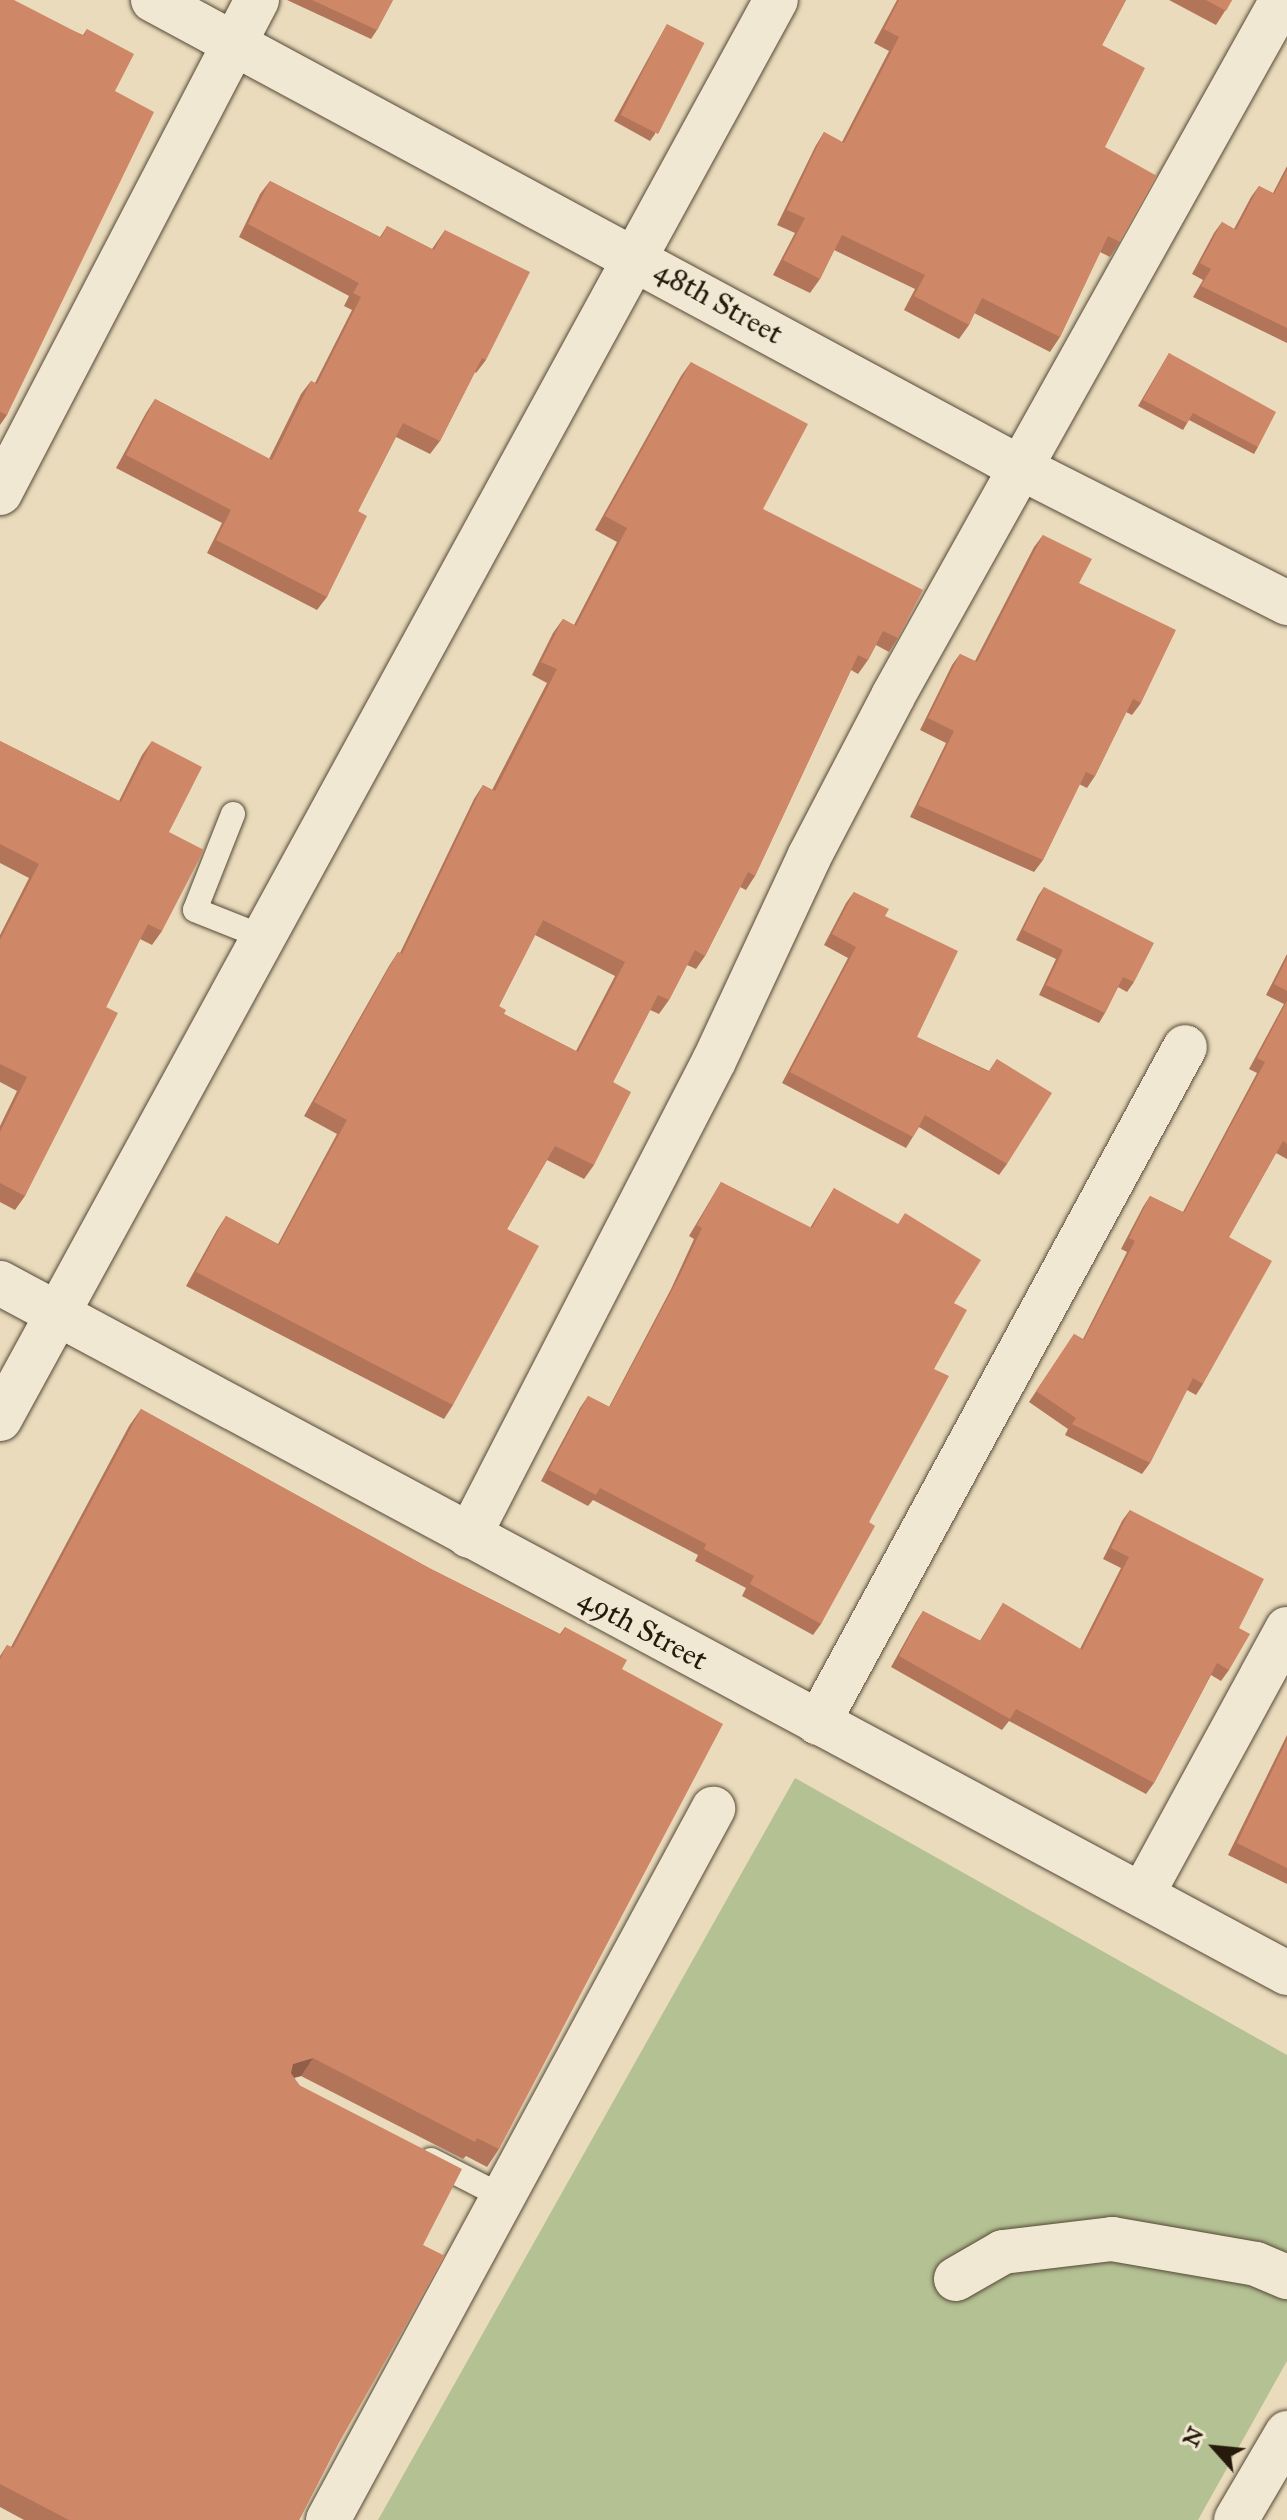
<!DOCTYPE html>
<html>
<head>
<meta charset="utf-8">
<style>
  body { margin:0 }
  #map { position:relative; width:1287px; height:2520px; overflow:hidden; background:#eadbbc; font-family:"IM FELL Great Primer",serif }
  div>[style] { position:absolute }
  .green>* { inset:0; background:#b4c193 }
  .roads { filter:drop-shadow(0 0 2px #564a38) drop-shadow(0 0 2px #564a38) }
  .service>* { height:24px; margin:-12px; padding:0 12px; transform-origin:12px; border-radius:12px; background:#f1e8d3 }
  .minor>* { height:44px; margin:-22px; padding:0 22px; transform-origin:22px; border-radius:22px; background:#f1e8d3 }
  .secondary>* { height:44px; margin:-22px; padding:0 22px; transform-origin:22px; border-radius:22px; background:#f1e8d3 }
  .wall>* { inset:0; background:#b27559 }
  .shaded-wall>* { inset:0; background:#915f48 }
  .building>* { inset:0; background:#cf8867; transform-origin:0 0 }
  span { translate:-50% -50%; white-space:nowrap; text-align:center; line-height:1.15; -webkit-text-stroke:7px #f1e8d3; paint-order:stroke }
  .street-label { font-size:30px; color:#251a0c }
  .north { position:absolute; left:1175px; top:2408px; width:80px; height:80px; -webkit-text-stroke:6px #f1e8d3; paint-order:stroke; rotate:297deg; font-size:22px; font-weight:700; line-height:32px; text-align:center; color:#251a0c }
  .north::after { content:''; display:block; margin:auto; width:28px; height:36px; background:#251a0c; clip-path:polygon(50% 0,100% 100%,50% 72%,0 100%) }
</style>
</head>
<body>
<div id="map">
  <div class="green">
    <i style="clip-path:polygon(795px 1778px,1287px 2055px,1287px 2361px,1198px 2520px,378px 2520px)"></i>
  </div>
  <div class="roads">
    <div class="service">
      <i style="left:233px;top:814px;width:103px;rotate:111.6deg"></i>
      <i style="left:195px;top:910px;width:73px;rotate:21.7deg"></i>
      <i style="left:431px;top:2160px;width:81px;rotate:27.2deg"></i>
    </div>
    <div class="minor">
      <i style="left:153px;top:0;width:984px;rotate:28.34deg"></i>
      <i style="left:1019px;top:467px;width:301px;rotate:26.9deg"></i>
      <i style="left:0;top:493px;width:556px;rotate:-62.47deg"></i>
      <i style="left:0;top:1419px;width:1617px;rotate:-61.33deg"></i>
      <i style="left:469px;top:1536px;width:534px;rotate:-62.72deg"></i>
      <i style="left:714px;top:1061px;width:225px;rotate:-65deg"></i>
      <i style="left:809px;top:857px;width:182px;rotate:-62.4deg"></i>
      <i style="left:893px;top:696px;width:797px;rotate:-60.8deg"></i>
      <i style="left:818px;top:1723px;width:769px;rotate:-61.5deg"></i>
      <i style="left:1142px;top:1895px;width:303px;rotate:-61.4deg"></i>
      <i style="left:956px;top:2279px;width:54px;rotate:-29.9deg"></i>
      <i style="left:1003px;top:2252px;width:110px;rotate:-6.8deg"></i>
      <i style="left:1112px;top:2239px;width:146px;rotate:9.8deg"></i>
      <i style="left:1256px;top:2264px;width:34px;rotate:23deg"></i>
      <i style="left:328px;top:2520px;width:809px;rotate:-61.56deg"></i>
      <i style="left:1236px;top:2520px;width:101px;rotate:-59.6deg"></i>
    </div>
    <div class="secondary">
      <i style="left:0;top:1283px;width:1460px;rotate:28.2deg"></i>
    </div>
  </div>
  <div class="wall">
    <i style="clip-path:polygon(0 0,83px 35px,87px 29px,115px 91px,7px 415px,0 425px)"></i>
    <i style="clip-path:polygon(287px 0,393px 0,377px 30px,371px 39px)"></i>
    <i style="clip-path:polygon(897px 0,1126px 0,1102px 45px,1105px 147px,1120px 242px,1110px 257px,1100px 252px,1060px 337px,1050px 352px,974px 313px,969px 325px,959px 339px,904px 310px,915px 289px,834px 250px,820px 279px,810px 293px,773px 275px,795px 233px,777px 225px,815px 147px,824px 132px,842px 142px,889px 51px,874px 43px)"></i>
    <i style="clip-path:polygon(1169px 0,1232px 0,1216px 25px)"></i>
    <i style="clip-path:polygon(667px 24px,655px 134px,650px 141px,614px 121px)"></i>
    <i style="clip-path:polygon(1287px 166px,1287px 343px,1193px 297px,1203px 280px,1192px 274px,1214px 233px,1222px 222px,1234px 229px,1251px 197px,1259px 186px,1273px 193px)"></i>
    <i style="clip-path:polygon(270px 181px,380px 237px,387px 226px,432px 249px,445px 230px,486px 360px,476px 373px,475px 372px,440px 441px,430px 454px,396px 437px,358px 511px,327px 597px,317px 610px,207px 553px,222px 523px,116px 468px,146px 413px,155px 399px,269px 459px,301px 394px,311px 381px,315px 383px,352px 310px,344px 306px,349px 296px,239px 237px,260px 194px)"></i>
    <i style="clip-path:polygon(1169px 353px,1258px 447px,1254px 454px,1189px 420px,1183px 430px,1138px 406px)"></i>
    <i style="clip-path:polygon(evenodd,691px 362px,763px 509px,898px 638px,889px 652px,876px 645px,868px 660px,858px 674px,851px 670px,755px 876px,746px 890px,740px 887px,705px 956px,696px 969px,687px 965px,669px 1000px,659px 1014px,650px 1010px,613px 1082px,594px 1165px,584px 1179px,547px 1160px,507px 1229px,453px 1405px,444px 1419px,186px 1286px,217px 1230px,226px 1216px,278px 1244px,337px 1134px,304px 1116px,389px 966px,398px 952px,400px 953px,474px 799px,483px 785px,492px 790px,547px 683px,532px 675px,553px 633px,563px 619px,574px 625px,617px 542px,595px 530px,681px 376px,691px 362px,535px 935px,615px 976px,576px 1051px,504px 1014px,499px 1006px,535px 935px)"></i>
    <i style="clip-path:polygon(1043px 535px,1079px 583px,1141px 703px,1132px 715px,1126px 712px,1095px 776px,1087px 788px,1079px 784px,1043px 860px,1034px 872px,910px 817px,946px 743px,920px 730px,952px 665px,960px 654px,975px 661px,1034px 547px)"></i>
    <i style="clip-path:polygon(0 741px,119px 801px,142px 755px,152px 741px,169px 832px,162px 931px,152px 945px,140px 939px,106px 1007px,25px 1196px,15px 1210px,0 1202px,0 1126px,17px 1091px,0 1082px,0 935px,29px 878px,0 863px)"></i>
    <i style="clip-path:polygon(1044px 887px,1134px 982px,1127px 992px,1118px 987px,1105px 1013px,1099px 1023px,1039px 995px,1056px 959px,1016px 940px,1038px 896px)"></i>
    <i style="clip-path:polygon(854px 892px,885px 916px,917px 1037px,989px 1071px,997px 1059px,1007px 1164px,999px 1175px,919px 1127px,906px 1148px,782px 1083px,848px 958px,824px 945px,846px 903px)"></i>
    <i style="clip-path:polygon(1287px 954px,1287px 1159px,1276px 1153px,1229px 1237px,1203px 1384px,1196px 1395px,1187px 1390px,1150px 1463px,1142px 1474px,1065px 1435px,1068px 1429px,1029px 1402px,1074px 1334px,1083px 1339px,1127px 1252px,1121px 1249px,1143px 1207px,1150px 1196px,1183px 1212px,1257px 1073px,1249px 1069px,1284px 1004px,1266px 995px)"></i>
    <i style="clip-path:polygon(721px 1182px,810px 1228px,834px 1188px,954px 1303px,934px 1369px,869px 1522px,821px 1624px,813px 1635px,742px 1596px,746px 1588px,695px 1561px,698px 1555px,593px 1500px,588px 1506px,541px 1481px,580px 1408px,588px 1396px,609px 1407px,671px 1289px,694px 1239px,689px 1236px)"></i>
    <i style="clip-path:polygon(141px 1409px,429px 1568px,560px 1634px,565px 1627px,622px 1669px,499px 2149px,487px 2167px,466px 2156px,463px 2159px,301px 2076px,294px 2078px,423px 2245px,336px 2448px,299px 2520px,24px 2520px,0 2507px,0 1656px,7px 1645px,11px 1647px,129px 1426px)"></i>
    <i style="clip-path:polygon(1130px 1510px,1239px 1628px,1229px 1670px,1221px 1681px,1211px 1675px,1154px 1783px,1146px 1794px,1009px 1721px,1002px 1730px,891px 1667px,916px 1622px,923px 1611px,980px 1641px,1003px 1603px,1080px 1649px,1121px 1568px,1103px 1559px,1122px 1521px)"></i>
    <i style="clip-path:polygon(1287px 1735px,1287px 1884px,1228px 1855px)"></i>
  </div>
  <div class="shaded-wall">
    <i style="clip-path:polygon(313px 2058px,301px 2076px,281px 2081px,293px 2064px)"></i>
  </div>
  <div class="building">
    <i style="clip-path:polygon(0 0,14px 0,84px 36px,87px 29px,134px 54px,115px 91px,154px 112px,7px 415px,0 412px)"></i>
    <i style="clip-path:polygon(312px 0,393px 0,377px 30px)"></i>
    <i style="clip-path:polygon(899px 0,1126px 0,1102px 45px,1145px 68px,1105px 147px,1157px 176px,1120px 242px,1108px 236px,1060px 337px,982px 298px,969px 325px,914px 296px,925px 275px,842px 235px,820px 279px,783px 260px,805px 218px,787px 210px,824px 132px,844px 143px,899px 37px,884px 29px)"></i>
    <i style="clip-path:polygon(1206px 0,1232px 0,1226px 11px)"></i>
    <i style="left:667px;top:24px;width:42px;height:102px;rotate:27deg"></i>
    <i style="clip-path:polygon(1287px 170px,1287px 328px,1201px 286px,1211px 269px,1200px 263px,1222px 222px,1236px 230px,1259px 186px,1274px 194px)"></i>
    <i style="clip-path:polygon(270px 181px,381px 238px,387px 226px,434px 250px,445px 230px,530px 272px,486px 360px,482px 358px,440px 441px,403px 423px,358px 511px,367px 516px,327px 597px,216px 540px,231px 510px,126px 455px,155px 399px,272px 460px,311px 381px,317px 384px,361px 297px,353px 293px,359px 283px,248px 224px)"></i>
    <i style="clip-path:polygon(1169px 353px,1276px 412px,1258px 447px,1193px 413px,1187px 423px,1143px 400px)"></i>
    <i style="clip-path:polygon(evenodd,691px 362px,808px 424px,763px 509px,923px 590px,898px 638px,883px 631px,868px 660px,858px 655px,755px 876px,748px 872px,705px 956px,695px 950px,669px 1000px,658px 995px,613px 1082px,631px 1092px,594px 1165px,555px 1146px,507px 1229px,539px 1246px,453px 1405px,196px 1272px,226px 1216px,279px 1245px,347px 1120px,314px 1102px,398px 952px,402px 954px,483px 785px,495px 791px,557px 669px,541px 662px,563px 619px,576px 626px,627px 528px,605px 516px,691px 362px,543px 920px,625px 962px,578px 1052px,504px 1014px,506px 1010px,499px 1006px,543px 920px)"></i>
    <i style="clip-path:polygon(1043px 535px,1092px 559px,1079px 583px,1176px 630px,1141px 703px,1133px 699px,1095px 776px,1086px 772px,1043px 860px,918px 805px,954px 731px,928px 718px,960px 654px,977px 662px)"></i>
    <i style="clip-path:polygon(0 741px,121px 802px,152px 741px,202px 767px,169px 832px,204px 850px,162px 931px,148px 924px,106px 1007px,118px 1013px,25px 1196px,0 1183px,0 1132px,27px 1077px,0 1064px,0 940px,39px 864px,0 844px)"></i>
    <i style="clip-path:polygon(1044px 887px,1154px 943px,1134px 982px,1123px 977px,1105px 1013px,1046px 985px,1063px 950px,1023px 930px)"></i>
    <i style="clip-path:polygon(854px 892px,889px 909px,885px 916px,958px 951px,917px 1037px,989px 1072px,997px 1059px,1052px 1093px,1007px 1164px,925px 1115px,913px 1137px,790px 1072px,856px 947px,832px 934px)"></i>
    <i style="clip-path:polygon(1287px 958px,1287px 991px,1274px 984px)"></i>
    <i style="clip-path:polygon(1287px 1001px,1287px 1144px,1283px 1141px,1229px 1237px,1272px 1261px,1203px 1384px,1193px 1378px,1150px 1463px,1072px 1424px,1076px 1418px,1036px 1391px,1074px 1334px,1084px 1340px,1135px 1241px,1129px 1238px,1150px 1196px,1184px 1213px,1265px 1062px,1257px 1058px)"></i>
    <i style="clip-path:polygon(721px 1182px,812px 1228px,834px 1188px,898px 1224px,905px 1213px,981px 1260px,954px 1303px,967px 1310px,934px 1369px,949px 1376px,869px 1522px,875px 1526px,821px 1624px,750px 1584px,754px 1576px,704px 1549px,706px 1544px,600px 1488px,596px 1495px,549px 1470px,588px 1396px,610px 1407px,679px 1277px,702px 1228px,697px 1225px)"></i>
    <i style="clip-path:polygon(141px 1409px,429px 1568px,561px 1635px,565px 1627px,627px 1660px,622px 1669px,723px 1724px,499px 2149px,477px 2138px,475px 2142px,313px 2058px,293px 2064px,291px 2073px,299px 2085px,462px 2169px,423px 2245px,445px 2256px,336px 2448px,299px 2520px,69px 2520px,0 2484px,0 1659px,7px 1645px,13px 1648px)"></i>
    <i style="clip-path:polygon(1130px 1510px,1264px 1579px,1239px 1628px,1250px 1634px,1229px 1670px,1217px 1663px,1154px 1783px,1016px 1709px,1010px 1719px,899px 1656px,923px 1611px,981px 1641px,1003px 1603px,1082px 1650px,1129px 1557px,1111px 1548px)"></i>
    <i style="clip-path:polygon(1287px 1740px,1287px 1868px,1237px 1843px)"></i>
  </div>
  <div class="street-label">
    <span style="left:719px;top:302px;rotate:29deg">48th Street</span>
    <span style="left:643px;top:1629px;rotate:28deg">49th Street</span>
  </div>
  <div class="north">N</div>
</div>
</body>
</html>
